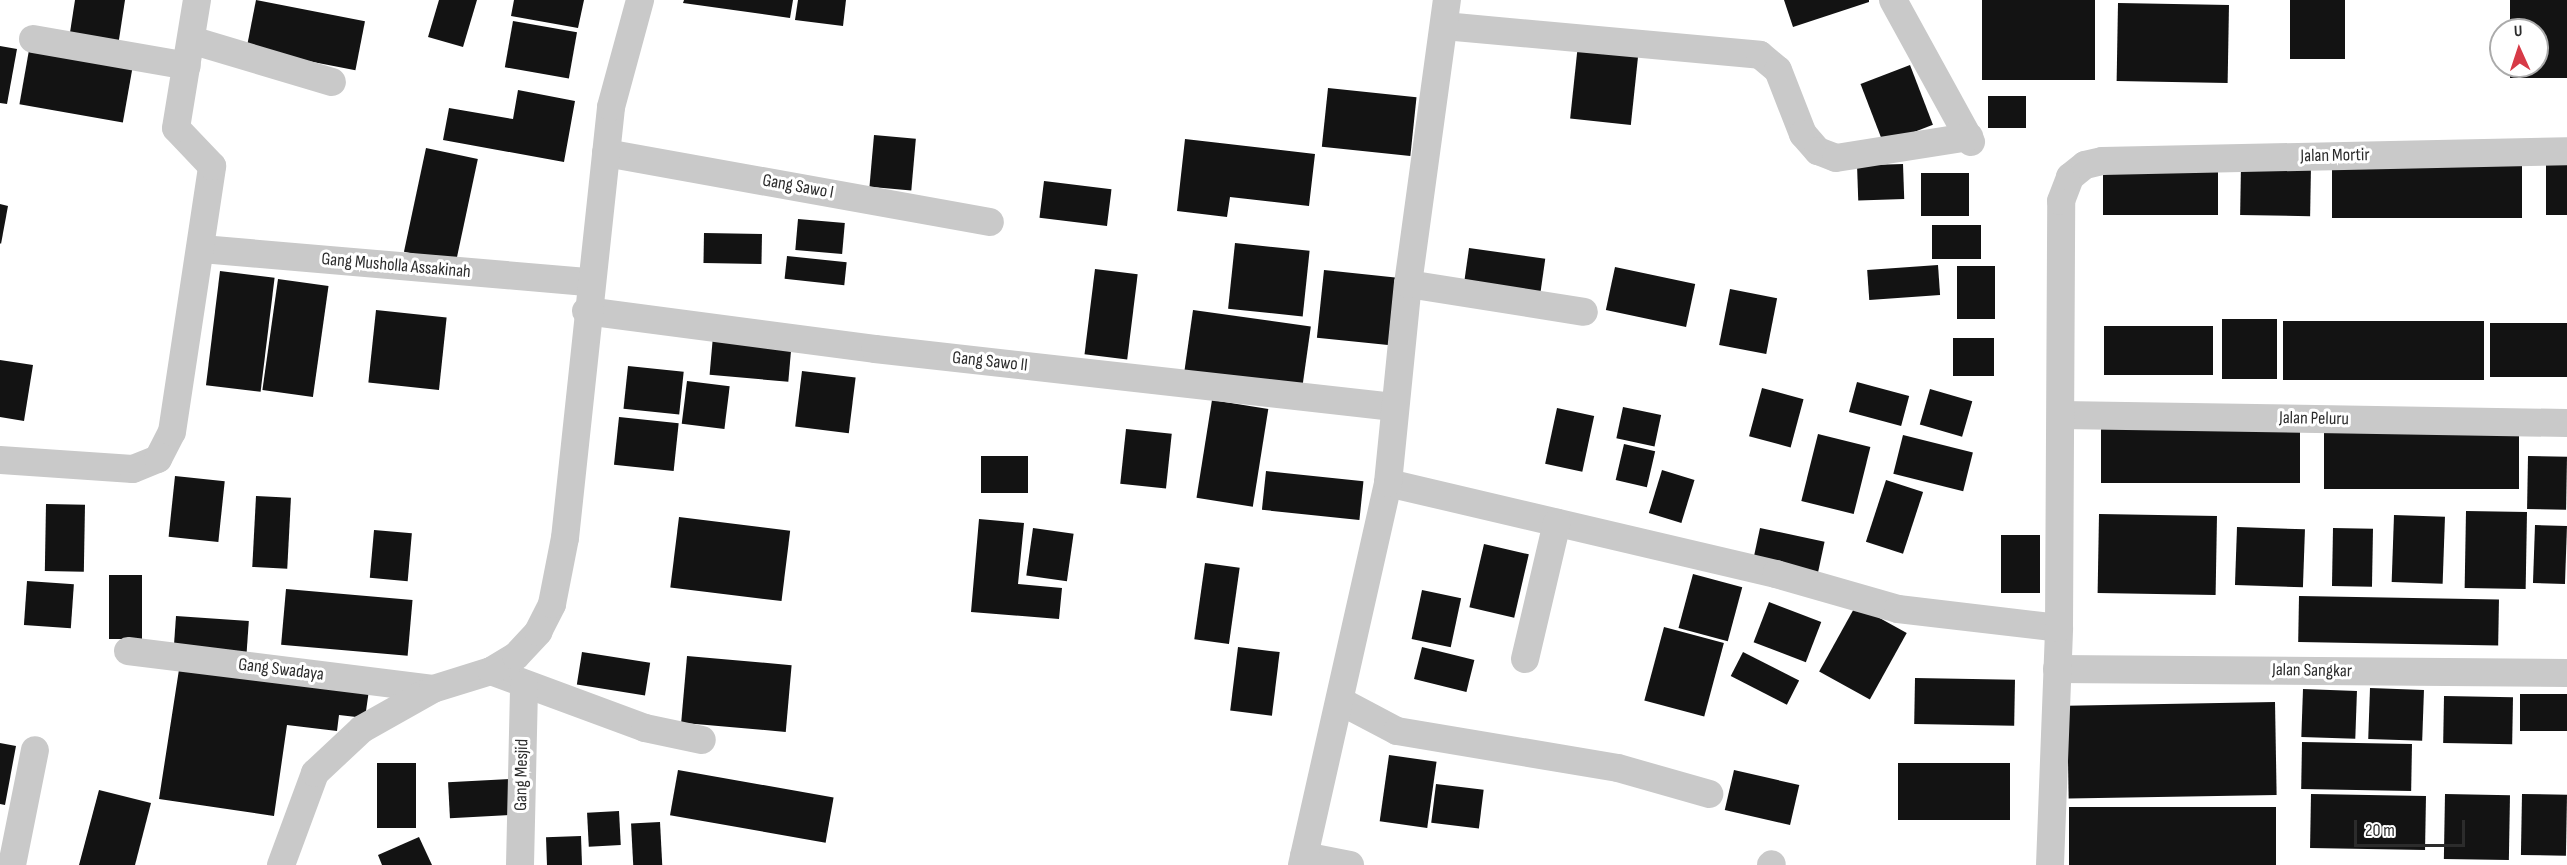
<!DOCTYPE html>
<html>
<head>
<meta charset="utf-8">
<style>
  body { margin:0 }
  #map { position:relative; width:2567px; height:865px; overflow:hidden; background:#fff; font-family:"Sofia Sans Condensed",sans-serif }
  div>[style] { position:absolute }
  .building>* { inset:0; background:#131313; transform-origin:0 0 }
  .minor>* { height:28px; margin:-14px; padding:0 14px; transform-origin:14px; border-radius:14px; background:#c9c9c9 }
  span { translate:-50% -50%; white-space:nowrap; text-align:center; line-height:1.15; -webkit-text-stroke:6px #fff; paint-order:stroke }
  .street-label { font-size:18px; color:#2c2c2c }
  .north { position:absolute; left:2489px; top:18px; width:60px; height:60px; box-sizing:border-box; background:#fff; border:2px solid #ababab; border-radius:50%; rotate:357deg; font-size:16px; font-weight:700; line-height:24px; text-align:center; color:#2c2c2c }
  .north::after { content:''; display:block; margin:auto; width:21px; height:27px; background:#d73a47; clip-path:polygon(50% 0,100% 100%,50% 72%,0 100%) }
  .scale { position:absolute; left:2354px; top:820px; width:111px; height:27px; box-sizing:border-box; border:3px solid #2c2c2c; border-top:0; padding-left:8px; font-size:18px; line-height:21px; white-space:nowrap; color:#2c2c2c; -webkit-text-stroke:4px #fff; paint-order:stroke }
</style>
</head>
<body>
<div id="map">
  <div class="building">
    <i style="clip-path:polygon(75px 0,125px 0,118px 46px,69px 39px)"></i>
    <i style="left:256px;top:0;width:111px;height:50px;rotate:11deg"></i>
    <i style="clip-path:polygon(439px 0,477px 0,463px 47px,428px 37px)"></i>
    <i style="clip-path:polygon(514px 0,584px 0,578px 28px,511px 16px)"></i>
    <i style="clip-path:polygon(684px 0,793px 0,790px 18px,683px 3px)"></i>
    <i style="clip-path:polygon(798px 0,846px 0,843px 26px,795px 20px)"></i>
    <i style="clip-path:polygon(1784px 0,1869px 0,1869px 2px,1793px 27px)"></i>
    <i style="left:1982px;top:0;width:113px;height:80px"></i>
    <i style="left:2290px;top:0;width:55px;height:59px"></i>
    <i style="clip-path:polygon(2510px 0,2567px 0,2567px 78px,2510px 78px,2510px 66px,2537px 66px,2537px 30px,2510px 30px)"></i>
    <i style="left:2118px;top:3px;width:111px;height:78px;rotate:1deg"></i>
    <i style="left:513px;top:21px;width:65px;height:47px;rotate:10deg"></i>
    <i style="left:1578px;top:44px;width:61px;height:75px;rotate:6deg"></i>
    <i style="clip-path:polygon(0 46px,17px 49px,7px 104px,0 103px)"></i>
    <i style="left:29px;top:50px;width:105px;height:55px;rotate:10deg"></i>
    <i style="left:1910px;top:65px;width:64px;height:53px;rotate:69deg"></i>
    <i style="left:1328px;top:88px;width:89px;height:59px;rotate:6deg"></i>
    <i style="clip-path:polygon(518px 90px,575px 101px,564px 162px,443px 140px,449px 108px,513px 119px)"></i>
    <i style="left:1988px;top:96px;width:38px;height:32px"></i>
    <i style="left:874px;top:135px;width:42px;height:52px;rotate:5deg"></i>
    <i style="clip-path:polygon(1185px 139px,1315px 154px,1309px 206px,1230px 197px,1227px 217px,1177px 211px)"></i>
    <i style="left:426px;top:148px;width:53px;height:106px;rotate:12deg"></i>
    <i style="left:1903px;top:164px;width:35px;height:46px;rotate:88deg"></i>
    <i style="left:2546px;top:164px;width:21px;height:51px"></i>
    <i style="left:2241px;top:165px;width:70px;height:50px;rotate:1deg"></i>
    <i style="left:2332px;top:165px;width:190px;height:53px"></i>
    <i style="left:2103px;top:166px;width:115px;height:49px"></i>
    <i style="left:1921px;top:173px;width:48px;height:43px"></i>
    <i style="left:1044px;top:181px;width:68px;height:37px;rotate:7deg"></i>
    <i style="clip-path:polygon(0 204px,8px 206px,1px 244px,0 243px)"></i>
    <i style="left:798px;top:219px;width:47px;height:31px;rotate:5deg"></i>
    <i style="left:1932px;top:225px;width:49px;height:34px"></i>
    <i style="left:704px;top:233px;width:58px;height:30px;rotate:1deg"></i>
    <i style="left:1235px;top:243px;width:75px;height:66px;rotate:6deg"></i>
    <i style="left:1469px;top:248px;width:77px;height:38px;rotate:8deg"></i>
    <i style="left:787px;top:256px;width:60px;height:23px;rotate:6deg"></i>
    <i style="left:1938px;top:265px;width:30px;height:71px;rotate:86deg"></i>
    <i style="left:1957px;top:266px;width:38px;height:53px"></i>
    <i style="left:1615px;top:267px;width:82px;height:44px;rotate:12deg"></i>
    <i style="left:1095px;top:269px;width:43px;height:86px;rotate:7deg"></i>
    <i style="left:1324px;top:270px;width:74px;height:68px;rotate:6deg"></i>
    <i style="left:220px;top:271px;width:55px;height:115px;rotate:7deg"></i>
    <i style="left:278px;top:279px;width:51px;height:112px;rotate:8deg"></i>
    <i style="left:1730px;top:289px;width:48px;height:57px;rotate:11deg"></i>
    <i style="left:376px;top:310px;width:71px;height:73px;rotate:6deg"></i>
    <i style="left:1193px;top:310px;width:119px;height:62px;rotate:8deg"></i>
    <i style="left:2222px;top:319px;width:55px;height:60px"></i>
    <i style="left:2283px;top:321px;width:201px;height:59px"></i>
    <i style="left:2490px;top:323px;width:77px;height:54px"></i>
    <i style="left:2104px;top:326px;width:109px;height:49px"></i>
    <i style="left:713px;top:336px;width:79px;height:39px;rotate:5deg"></i>
    <i style="left:1953px;top:338px;width:41px;height:38px"></i>
    <i style="clip-path:polygon(0 360px,33px 365px,24px 421px,0 417px)"></i>
    <i style="left:628px;top:366px;width:56px;height:43px;rotate:6deg"></i>
    <i style="left:802px;top:371px;width:54px;height:56px;rotate:7deg"></i>
    <i style="left:687px;top:381px;width:43px;height:43px;rotate:7deg"></i>
    <i style="left:1857px;top:382px;width:54px;height:31px;rotate:15deg"></i>
    <i style="left:1762px;top:388px;width:43px;height:50px;rotate:15deg"></i>
    <i style="left:1930px;top:389px;width:44px;height:37px;rotate:16deg"></i>
    <i style="left:1212px;top:400px;width:57px;height:99px;rotate:9deg"></i>
    <i style="left:1623px;top:407px;width:39px;height:32px;rotate:12deg"></i>
    <i style="left:1557px;top:408px;width:38px;height:57px;rotate:12deg"></i>
    <i style="left:619px;top:417px;width:60px;height:48px;rotate:6deg"></i>
    <i style="left:2101px;top:426px;width:199px;height:57px"></i>
    <i style="left:2324px;top:426px;width:195px;height:63px"></i>
    <i style="left:1126px;top:429px;width:46px;height:55px;rotate:6deg"></i>
    <i style="left:1818px;top:434px;width:54px;height:69px;rotate:14deg"></i>
    <i style="left:1903px;top:435px;width:72px;height:40px;rotate:14deg"></i>
    <i style="left:1624px;top:444px;width:32px;height:37px;rotate:13deg"></i>
    <i style="left:981px;top:456px;width:47px;height:37px"></i>
    <i style="left:2528px;top:456px;width:39px;height:53px;rotate:1deg"></i>
    <i style="left:1662px;top:470px;width:34px;height:45px;rotate:17deg"></i>
    <i style="left:1266px;top:471px;width:98px;height:39px;rotate:6deg"></i>
    <i style="left:175px;top:476px;width:50px;height:61px;rotate:6deg"></i>
    <i style="left:1886px;top:480px;width:39px;height:65px;rotate:18deg"></i>
    <i style="left:256px;top:496px;width:35px;height:71px;rotate:3deg"></i>
    <i style="left:46px;top:504px;width:39px;height:67px;rotate:1deg"></i>
    <i style="left:2466px;top:511px;width:61px;height:77px;rotate:1deg"></i>
    <i style="left:2099px;top:514px;width:118px;height:79px;rotate:1deg"></i>
    <i style="left:2394px;top:515px;width:51px;height:67px;rotate:2deg"></i>
    <i style="left:679px;top:517px;width:112px;height:71px;rotate:7deg"></i>
    <i style="clip-path:polygon(979px 519px,1024px 523px,1018px 584px,1062px 588px,1059px 619px,971px 612px)"></i>
    <i style="left:2535px;top:525px;width:32px;height:58px;rotate:2deg"></i>
    <i style="left:2237px;top:527px;width:68px;height:58px;rotate:2deg"></i>
    <i style="left:1033px;top:528px;width:41px;height:48px;rotate:8deg"></i>
    <i style="left:1760px;top:528px;width:66px;height:33px;rotate:12deg"></i>
    <i style="left:2333px;top:528px;width:40px;height:58px;rotate:1deg"></i>
    <i style="left:374px;top:530px;width:38px;height:48px;rotate:5deg"></i>
    <i style="left:2001px;top:535px;width:39px;height:58px"></i>
    <i style="left:1484px;top:544px;width:46px;height:65px;rotate:13deg"></i>
    <i style="left:1205px;top:563px;width:35px;height:77px;rotate:8deg"></i>
    <i style="left:1693px;top:574px;width:51px;height:56px;rotate:15deg"></i>
    <i style="left:109px;top:575px;width:33px;height:64px"></i>
    <i style="left:27px;top:581px;width:47px;height:44px;rotate:4deg"></i>
    <i style="left:286px;top:589px;width:127px;height:56px;rotate:5deg"></i>
    <i style="left:1422px;top:590px;width:40px;height:50px;rotate:12deg"></i>
    <i style="left:2299px;top:596px;width:200px;height:46px;rotate:1deg"></i>
    <i style="left:1769px;top:602px;width:56px;height:43px;rotate:21deg"></i>
    <i style="left:1856px;top:605px;width:58px;height:76px;rotate:29deg"></i>
    <i style="left:176px;top:616px;width:73px;height:32px;rotate:4deg"></i>
    <i style="left:1664px;top:627px;width:62px;height:76px;rotate:15deg"></i>
    <i style="left:1238px;top:647px;width:42px;height:64px;rotate:7deg"></i>
    <i style="left:1422px;top:647px;width:54px;height:33px;rotate:14deg"></i>
    <i style="left:582px;top:652px;width:69px;height:33px;rotate:9deg"></i>
    <i style="left:1743px;top:652px;width:63px;height:27px;rotate:27deg"></i>
    <i style="left:687px;top:656px;width:105px;height:67px;rotate:5deg"></i>
    <i style="clip-path:polygon(180px 663px,369px 690px,365px 718px,339px 715px,337px 731px,287px 725px,274px 816px,159px 799px)"></i>
    <i style="left:1915px;top:678px;width:100px;height:46px;rotate:1deg"></i>
    <i style="left:2370px;top:688px;width:54px;height:51px;rotate:2deg"></i>
    <i style="left:2303px;top:689px;width:54px;height:48px;rotate:2deg"></i>
    <i style="left:2520px;top:694px;width:47px;height:37px"></i>
    <i style="left:2444px;top:696px;width:69px;height:47px;rotate:1deg"></i>
    <i style="left:2275px;top:702px;width:93px;height:208px;rotate:89deg"></i>
    <i style="left:2302px;top:742px;width:110px;height:47px;rotate:1deg"></i>
    <i style="clip-path:polygon(0 743px,16px 746px,5px 805px,0 804px)"></i>
    <i style="left:1389px;top:755px;width:48px;height:67px;rotate:8deg"></i>
    <i style="left:377px;top:763px;width:39px;height:65px"></i>
    <i style="left:1898px;top:763px;width:112px;height:57px"></i>
    <i style="left:678px;top:770px;width:158px;height:46px;rotate:10deg"></i>
    <i style="left:1734px;top:770px;width:67px;height:41px;rotate:13deg"></i>
    <i style="left:511px;top:779px;width:36px;height:63px;rotate:87deg"></i>
    <i style="left:1436px;top:784px;width:48px;height:39px;rotate:7deg"></i>
    <i style="clip-path:polygon(99px 790px,151px 803px,135px 865px,79px 865px)"></i>
    <i style="left:2311px;top:794px;width:115px;height:54px;rotate:1deg"></i>
    <i style="left:2445px;top:794px;width:65px;height:65px;rotate:1deg"></i>
    <i style="left:2522px;top:794px;width:45px;height:61px;rotate:1deg"></i>
    <i style="left:2276px;top:807px;width:58px;height:207px;rotate:90deg"></i>
    <i style="left:619px;top:811px;width:34px;height:32px;rotate:87deg"></i>
    <i style="left:660px;top:822px;width:43px;height:29px;rotate:87deg"></i>
    <i style="left:581px;top:836px;width:29px;height:35px;rotate:88deg"></i>
    <i style="clip-path:polygon(419px 837px,432px 865px,382px 865px,378px 855px)"></i>
  </div>
  <div class="minor">
    <i style="left:1893px;top:0;width:162px;rotate:61.2deg"></i>
    <i style="left:1444px;top:26px;width:317px;rotate:5.2deg"></i>
    <i style="left:1760px;top:55px;width:23px;rotate:40deg"></i>
    <i style="left:1778px;top:70px;width:69px;rotate:68.7deg"></i>
    <i style="left:1803px;top:134px;width:23px;rotate:49deg"></i>
    <i style="left:1818px;top:151px;width:19px;rotate:21deg"></i>
    <i style="left:1836px;top:158px;width:135px;rotate:-9deg"></i>
    <i style="left:33px;top:39px;width:156px;rotate:9.9deg"></i>
    <i style="left:191px;top:40px;width:147px;rotate:16.6deg"></i>
    <i style="left:606px;top:153px;width:390px;rotate:10.2deg"></i>
    <i style="left:202px;top:249px;width:389px;rotate:4.9deg"></i>
    <i style="left:1408px;top:284px;width:178px;rotate:9deg"></i>
    <i style="left:586px;top:311px;width:291px;rotate:7.5deg"></i>
    <i style="left:875px;top:349px;width:522px;rotate:6.38deg"></i>
    <i style="left:2061px;top:415px;width:506px;rotate:0.91deg"></i>
    <i style="left:0;top:460px;width:133px;rotate:3.9deg"></i>
    <i style="left:133px;top:469px;width:27px;rotate:-22deg"></i>
    <i style="left:158px;top:459px;width:30px;rotate:-63deg"></i>
    <i style="left:172px;top:432px;width:269px;rotate:-81.4deg"></i>
    <i style="left:212px;top:166px;width:52px;rotate:-133.5deg"></i>
    <i style="left:176px;top:128px;width:130px;rotate:-80.7deg"></i>
    <i style="left:1388px;top:483px;width:399px;rotate:13.2deg"></i>
    <i style="left:1776px;top:574px;width:127px;rotate:16deg"></i>
    <i style="left:1898px;top:609px;width:162px;rotate:6.7deg"></i>
    <i style="left:128px;top:651px;width:307px;rotate:7.1deg"></i>
    <i style="left:1525px;top:659px;width:140px;rotate:-76.8deg"></i>
    <i style="left:2057px;top:669px;width:510px;rotate:0.45deg"></i>
    <i style="left:491px;top:671px;width:164px;rotate:20.3deg"></i>
    <i style="left:645px;top:728px;width:58px;rotate:11.9deg"></i>
    <i style="left:1340px;top:701px;width:64px;rotate:27.8deg"></i>
    <i style="left:1397px;top:731px;width:224px;rotate:9.5deg"></i>
    <i style="left:1618px;top:768px;width:95px;rotate:15.9deg"></i>
    <i style="left:1304px;top:856px;width:47px;rotate:11.1deg"></i>
    <i style="left:12px;top:865px;width:117px;rotate:-78.7deg"></i>
    <i style="left:281px;top:865px;width:98px;rotate:-69.7deg"></i>
    <i style="left:315px;top:773px;width:64px;rotate:-43.1deg"></i>
    <i style="left:362px;top:729px;width:81px;rotate:-29.4deg"></i>
    <i style="left:433px;top:689px;width:61px;rotate:-17.2deg"></i>
    <i style="left:491px;top:671px;width:29px;rotate:-31deg"></i>
    <i style="left:516px;top:656px;width:33px;rotate:-47deg"></i>
    <i style="left:538px;top:632px;width:31px;rotate:-63deg"></i>
    <i style="left:552px;top:604px;width:67px;rotate:-78.9deg"></i>
    <i style="left:565px;top:538px;width:433px;rotate:-83.9deg"></i>
    <i style="left:611px;top:107px;width:111px;rotate:-74.8deg"></i>
    <i style="left:520px;top:865px;width:180px;rotate:-88.7deg"></i>
    <i style="left:1302px;top:865px;width:392px;rotate:-77.3deg"></i>
    <i style="left:1388px;top:483px;width:200px;rotate:-84.3deg"></i>
    <i style="left:1408px;top:284px;width:287px;rotate:-82.2deg"></i>
    <i style="left:1771px;top:865px;width:1px;rotate:-45deg"></i>
    <i style="left:2050px;top:865px;width:237px;rotate:-87.8deg"></i>
    <i style="left:2059px;top:628px;width:427px;rotate:-89.7deg"></i>
    <i style="left:2061px;top:201px;width:26px;rotate:-69deg"></i>
    <i style="left:2070px;top:177px;width:19px;rotate:-39deg"></i>
    <i style="left:2085px;top:165px;width:17px;rotate:-13deg"></i>
    <i style="left:2102px;top:161px;width:465px;rotate:-1.2deg"></i>
  </div>
  <div class="street-label">
    <span style="left:2335px;top:156px;rotate:-1deg">Jalan Mortir</span>
    <span style="left:798px;top:187px;rotate:10deg">Gang Sawo I</span>
    <span style="left:396px;top:266px;rotate:5deg">Gang Musholla Assakinah</span>
    <span style="left:990px;top:362px;rotate:6deg">Gang Sawo II</span>
    <span style="left:2314px;top:419px;rotate:1deg">Jalan Peluru</span>
    <span style="left:281px;top:670px;rotate:7deg">Gang Swadaya</span>
    <span style="left:2312px;top:671px;rotate:1deg">Jalan Sangkar</span>
    <span style="left:522px;top:775px;rotate:-89deg">Gang Mesjid</span>
  </div>
  <div class="north">U</div>
  <div class="scale">20 m</div>
</div>
</body>
</html>
